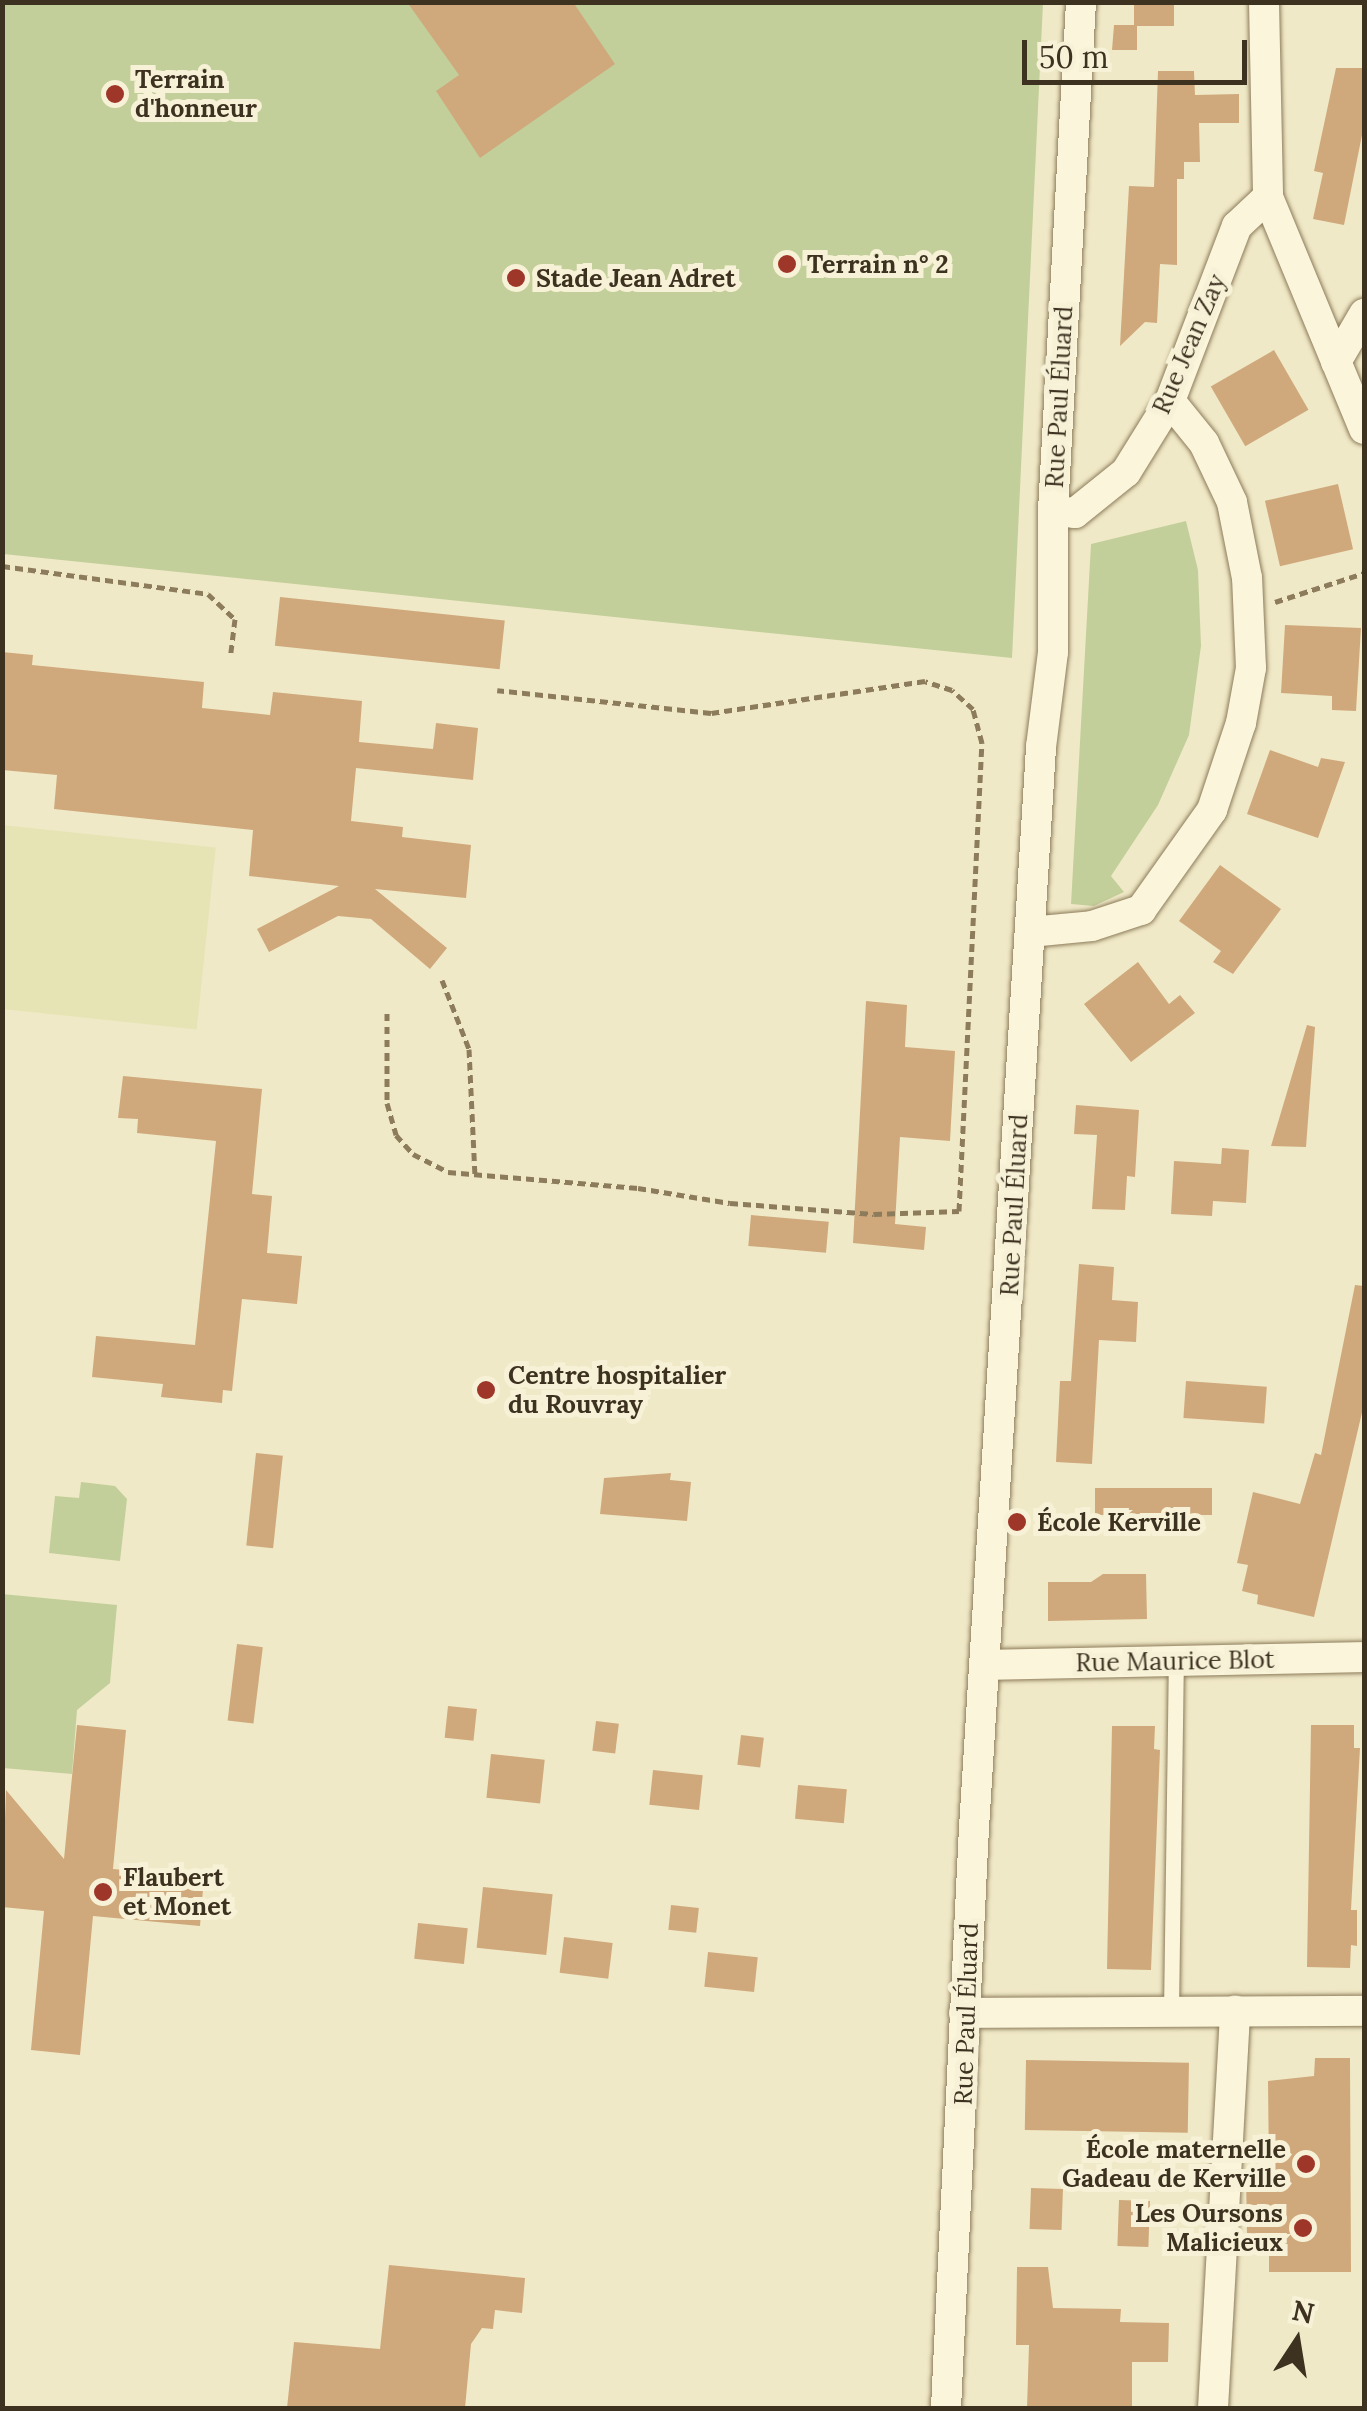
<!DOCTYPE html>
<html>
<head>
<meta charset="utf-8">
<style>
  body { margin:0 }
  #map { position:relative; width:1367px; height:2411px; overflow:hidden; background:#f0e9c7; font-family:Lora,serif }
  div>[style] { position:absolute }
  .farmland>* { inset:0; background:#e6e4b4; transform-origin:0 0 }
  .green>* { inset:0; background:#c3cf9a }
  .building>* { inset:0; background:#cfa97c; transform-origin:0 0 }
  .path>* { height:5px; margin-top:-2.5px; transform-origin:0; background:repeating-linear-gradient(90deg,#8d7c5b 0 8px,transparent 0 13px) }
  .roads { filter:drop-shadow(0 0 2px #8d7c5b) drop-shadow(0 0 2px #8d7c5b) }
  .lane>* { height:15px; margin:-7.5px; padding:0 7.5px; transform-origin:7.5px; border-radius:7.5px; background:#faf5db }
  .street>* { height:30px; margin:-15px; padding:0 15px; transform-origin:15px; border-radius:15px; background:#faf5db }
  .dots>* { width:28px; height:28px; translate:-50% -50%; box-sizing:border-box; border:5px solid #f7f2d7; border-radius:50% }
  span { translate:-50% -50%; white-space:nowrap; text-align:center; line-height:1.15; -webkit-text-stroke:10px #f7f2d7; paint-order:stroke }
  .poi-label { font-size:25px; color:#3d3120; font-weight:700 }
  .left { translate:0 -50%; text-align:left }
  .right { translate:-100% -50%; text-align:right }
  .street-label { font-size:25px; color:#3d3120 }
  .frame { position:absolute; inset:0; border:5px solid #3d3120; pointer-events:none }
  .north { position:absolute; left:1247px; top:2291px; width:100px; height:100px; -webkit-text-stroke:8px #f7f2d7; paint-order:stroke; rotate:12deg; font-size:28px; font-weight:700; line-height:40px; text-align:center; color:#3d3120 }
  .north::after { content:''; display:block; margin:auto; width:35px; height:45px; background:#3d3120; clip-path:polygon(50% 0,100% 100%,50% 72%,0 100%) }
  .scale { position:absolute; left:1022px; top:40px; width:225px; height:45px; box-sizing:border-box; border:5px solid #3d3120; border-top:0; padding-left:12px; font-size:30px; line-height:35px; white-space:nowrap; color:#3d3120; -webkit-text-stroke:8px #f7f2d7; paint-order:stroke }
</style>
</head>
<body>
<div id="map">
  <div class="farmland">
    <i style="left:2px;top:825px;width:215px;height:183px;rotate:6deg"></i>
  </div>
  <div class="green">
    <i style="clip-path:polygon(2px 3px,1043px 3px,1012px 658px,3px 554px)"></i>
    <i style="clip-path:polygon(1186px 521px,1198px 570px,1201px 646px,1189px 735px,1158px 805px,1111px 876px,1124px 892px,1094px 906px,1071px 904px,1091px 544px)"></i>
    <i style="clip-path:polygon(81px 1482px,115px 1486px,127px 1499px,120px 1561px,49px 1553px,55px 1496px,79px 1498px)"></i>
    <i style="clip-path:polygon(2px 1594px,117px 1605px,110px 1683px,77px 1710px,72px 1774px,3px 1768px)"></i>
  </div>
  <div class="building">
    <i style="clip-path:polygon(407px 2px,573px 2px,615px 64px,480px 158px,436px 91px,459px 75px)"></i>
    <i style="clip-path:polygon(1134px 2px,1174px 2px,1174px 26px,1137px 26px,1137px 50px,1112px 50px,1114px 25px,1134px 25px)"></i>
    <i style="clip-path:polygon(1336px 68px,1364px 68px,1364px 125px,1344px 225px,1313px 219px,1323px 173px,1314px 171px)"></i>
    <i style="clip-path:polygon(1158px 71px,1194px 71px,1195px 95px,1239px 94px,1239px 123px,1199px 123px,1200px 162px,1184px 162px,1184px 179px,1177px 179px,1177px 265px,1160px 264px,1157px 323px,1145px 322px,1120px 346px,1129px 186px,1154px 187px)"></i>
    <i style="left:1274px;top:350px;width:69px;height:73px;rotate:60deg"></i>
    <i style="left:1338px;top:484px;width:67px;height:75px;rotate:77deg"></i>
    <i style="left:280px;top:597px;width:226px;height:49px;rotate:6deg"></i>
    <i style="clip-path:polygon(1285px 625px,1361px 628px,1356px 711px,1332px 710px,1332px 696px,1281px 693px)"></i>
    <i style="clip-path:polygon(2px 652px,33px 655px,32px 665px,204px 682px,202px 708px,270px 715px,273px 692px,362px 701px,359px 742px,433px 749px,436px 723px,478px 728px,473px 780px,356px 768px,351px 821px,403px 827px,402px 837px,471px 845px,466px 898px,375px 889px,447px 948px,430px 969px,371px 919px,338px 916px,269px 952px,257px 929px,339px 886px,249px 876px,253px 830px,54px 809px,57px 775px,2px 770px)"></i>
    <i style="clip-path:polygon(1270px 750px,1318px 767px,1321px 758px,1345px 762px,1318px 838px,1247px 814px)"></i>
    <i style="clip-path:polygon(1220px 865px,1281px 909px,1233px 974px,1213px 962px,1221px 951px,1179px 921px)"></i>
    <i style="clip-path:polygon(1138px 962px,1169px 1004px,1180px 995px,1195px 1013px,1131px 1062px,1084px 1004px)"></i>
    <i style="clip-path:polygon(866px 1001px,907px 1005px,905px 1047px,955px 1051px,950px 1141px,900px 1137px,895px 1224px,926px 1227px,924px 1250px,853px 1243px)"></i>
    <i style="clip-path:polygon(1307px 1025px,1315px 1027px,1306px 1147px,1271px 1146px)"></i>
    <i style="clip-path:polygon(123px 1076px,262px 1089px,252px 1194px,272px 1196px,267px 1253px,302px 1256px,297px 1304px,242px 1299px,232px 1391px,223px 1390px,222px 1403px,161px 1397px,163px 1384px,92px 1377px,96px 1336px,195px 1345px,216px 1141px,137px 1133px,138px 1119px,118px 1118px)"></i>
    <i style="clip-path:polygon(1076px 1105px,1139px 1110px,1135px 1177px,1127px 1176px,1125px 1210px,1092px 1209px,1097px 1135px,1074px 1134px)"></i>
    <i style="clip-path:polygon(1222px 1148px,1249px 1150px,1246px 1203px,1213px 1201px,1212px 1216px,1171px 1214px,1174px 1161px,1221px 1164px)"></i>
    <i style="left:751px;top:1215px;width:78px;height:31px;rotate:5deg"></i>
    <i style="clip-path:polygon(1079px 1264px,1114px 1267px,1112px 1300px,1138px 1302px,1136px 1342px,1099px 1340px,1092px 1464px,1056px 1462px,1060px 1381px,1071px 1381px)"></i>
    <i style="clip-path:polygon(1355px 1285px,1364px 1286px,1364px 1404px,1314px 1617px,1257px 1604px,1258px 1595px,1242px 1591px,1248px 1565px,1237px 1563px,1253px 1492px,1300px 1504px,1315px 1453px,1321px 1455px)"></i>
    <i style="left:1186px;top:1381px;width:81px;height:37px;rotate:4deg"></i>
    <i style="left:256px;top:1453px;width:27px;height:93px;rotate:6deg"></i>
    <i style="clip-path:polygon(671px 1473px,670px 1480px,691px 1482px,687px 1521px,600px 1514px,604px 1478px)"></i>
    <i style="left:1212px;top:1488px;width:27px;height:117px;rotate:90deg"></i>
    <i style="clip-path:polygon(1103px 1574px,1146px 1574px,1147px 1619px,1048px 1621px,1048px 1582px,1091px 1582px)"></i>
    <i style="left:237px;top:1644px;width:26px;height:77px;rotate:7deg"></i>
    <i style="left:448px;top:1706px;width:29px;height:32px;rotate:6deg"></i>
    <i style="left:596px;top:1721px;width:23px;height:30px;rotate:7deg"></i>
    <i style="clip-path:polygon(77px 1725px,126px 1730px,113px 1869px,204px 1877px,200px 1926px,93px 1916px,80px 2055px,31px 2050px,44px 1911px,2px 1907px,6px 1790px,64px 1859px)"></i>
    <i style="clip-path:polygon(1311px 1725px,1354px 1725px,1354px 1748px,1360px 1748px,1351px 1910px,1357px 1910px,1357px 1946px,1351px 1945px,1350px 1968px,1307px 1967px)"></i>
    <i style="clip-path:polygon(1112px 1726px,1155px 1726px,1154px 1749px,1160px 1750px,1151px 1970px,1107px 1969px)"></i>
    <i style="left:741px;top:1735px;width:23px;height:30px;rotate:7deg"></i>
    <i style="left:491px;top:1754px;width:54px;height:44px;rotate:6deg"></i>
    <i style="left:653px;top:1770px;width:50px;height:35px;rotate:6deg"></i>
    <i style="left:798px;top:1785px;width:49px;height:34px;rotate:5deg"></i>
    <i style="left:483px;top:1887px;width:70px;height:61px;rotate:6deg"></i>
    <i style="left:671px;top:1905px;width:28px;height:25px;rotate:6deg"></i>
    <i style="left:418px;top:1923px;width:50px;height:36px;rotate:6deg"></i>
    <i style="left:564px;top:1937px;width:49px;height:36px;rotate:7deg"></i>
    <i style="left:708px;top:1952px;width:50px;height:35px;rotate:6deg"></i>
    <i style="clip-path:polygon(1315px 2058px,1350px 2058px,1351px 2272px,1269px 2272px,1269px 2238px,1247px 2238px,1246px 2173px,1269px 2174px,1268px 2081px,1314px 2076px)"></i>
    <i style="left:1026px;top:2060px;width:163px;height:70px;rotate:1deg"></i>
    <i style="left:1031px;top:2188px;width:32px;height:41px;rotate:2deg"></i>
    <i style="left:1119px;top:2200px;width:31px;height:46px;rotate:2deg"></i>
    <i style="clip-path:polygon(389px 2265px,525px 2278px,522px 2313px,495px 2310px,493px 2329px,482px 2328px,471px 2344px,465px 2408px,287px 2408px,294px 2342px,380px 2349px)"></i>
    <i style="clip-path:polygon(1017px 2267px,1048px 2267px,1053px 2308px,1121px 2309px,1120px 2322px,1169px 2323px,1168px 2362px,1132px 2362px,1132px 2408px,1027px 2408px,1029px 2345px,1016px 2345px)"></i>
  </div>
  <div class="path">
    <i style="left:2px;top:566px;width:208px;rotate:7.7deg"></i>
    <i style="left:208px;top:594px;width:37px;rotate:43deg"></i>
    <i style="left:235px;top:619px;width:34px;rotate:97deg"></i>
    <i style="left:1275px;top:602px;width:94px;rotate:-18deg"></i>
    <i style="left:442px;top:980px;width:74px;rotate:68.6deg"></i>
    <i style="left:469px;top:1049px;width:127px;rotate:87.3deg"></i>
    <i style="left:387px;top:1013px;width:90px;rotate:90deg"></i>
    <i style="left:387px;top:1103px;width:33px;rotate:74deg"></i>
    <i style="left:396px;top:1135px;width:25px;rotate:48deg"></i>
    <i style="left:413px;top:1154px;width:39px;rotate:27deg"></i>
    <i style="left:448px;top:1172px;width:191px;rotate:4.8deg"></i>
    <i style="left:638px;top:1188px;width:93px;rotate:9.3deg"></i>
    <i style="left:730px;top:1203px;width:144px;rotate:4.4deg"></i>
    <i style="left:874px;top:1214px;width:85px;rotate:-2deg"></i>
    <i style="left:959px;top:1211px;width:469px;rotate:-87.2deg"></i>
    <i style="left:982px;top:743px;width:35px;rotate:-105deg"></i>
    <i style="left:973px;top:709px;width:28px;rotate:-138deg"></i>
    <i style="left:952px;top:690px;width:28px;rotate:-162deg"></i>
    <i style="left:925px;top:681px;width:216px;rotate:171.5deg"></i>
    <i style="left:711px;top:713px;width:215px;rotate:-173.9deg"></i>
  </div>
  <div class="roads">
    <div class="lane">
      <i style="left:1171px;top:2011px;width:351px;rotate:-89.2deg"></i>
    </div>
    <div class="street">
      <i style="left:1264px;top:2px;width:195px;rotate:88.8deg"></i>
      <i style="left:1268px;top:197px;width:251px;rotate:67.5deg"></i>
      <i style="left:1336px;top:362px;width:56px;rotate:-59.7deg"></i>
      <i style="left:1053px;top:511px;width:22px;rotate:5deg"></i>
      <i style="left:1075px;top:513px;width:65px;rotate:-38.8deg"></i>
      <i style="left:1126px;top:472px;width:84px;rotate:-58.2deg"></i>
      <i style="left:1170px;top:401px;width:187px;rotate:-69.1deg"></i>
      <i style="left:1237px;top:226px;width:42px;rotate:-43.1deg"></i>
      <i style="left:1030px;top:932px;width:62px;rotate:-5.5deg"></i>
      <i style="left:1092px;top:926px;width:52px;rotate:-18.1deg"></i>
      <i style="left:1141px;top:910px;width:123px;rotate:-54.6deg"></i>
      <i style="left:1212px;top:810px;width:92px;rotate:-71.6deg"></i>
      <i style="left:1241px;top:723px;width:56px;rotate:-79.7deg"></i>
      <i style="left:1251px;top:668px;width:90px;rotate:-92.5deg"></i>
      <i style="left:1247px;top:578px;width:77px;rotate:-101.2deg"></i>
      <i style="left:1232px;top:502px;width:65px;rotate:-115.4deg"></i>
      <i style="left:1204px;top:443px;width:54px;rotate:-129deg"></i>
      <i style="left:985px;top:1665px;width:379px;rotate:-1.2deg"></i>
      <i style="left:964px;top:2013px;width:400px;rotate:-0.3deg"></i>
      <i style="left:946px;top:2408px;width:581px;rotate:-87.24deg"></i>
      <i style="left:974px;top:1828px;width:1083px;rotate:-86.45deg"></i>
      <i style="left:1041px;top:747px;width:96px;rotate:-82.8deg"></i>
      <i style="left:1053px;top:652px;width:141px;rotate:-90deg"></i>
      <i style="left:1053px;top:511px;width:510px;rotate:-86.85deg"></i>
      <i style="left:1213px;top:2408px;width:398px;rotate:-86.8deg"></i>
    </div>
  </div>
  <div class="dots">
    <i style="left:115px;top:94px;background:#9e3629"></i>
    <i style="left:787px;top:264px;background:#9e3629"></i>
    <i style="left:516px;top:278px;background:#9e3629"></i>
    <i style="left:486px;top:1390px;background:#9e3629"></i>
    <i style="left:1017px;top:1522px;background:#9e3629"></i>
    <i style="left:103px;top:1892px;background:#9e3629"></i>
    <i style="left:1306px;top:2164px;background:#9e3629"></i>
    <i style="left:1303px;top:2228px;background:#9e3629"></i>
  </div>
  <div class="poi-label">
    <span class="left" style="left:135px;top:94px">Terrain<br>d'honneur</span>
    <span class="left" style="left:807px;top:264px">Terrain n° 2</span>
    <span class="left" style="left:536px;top:278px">Stade Jean Adret</span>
    <span class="left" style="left:508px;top:1390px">Centre hospitalier<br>du Rouvray</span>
    <span class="left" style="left:1037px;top:1522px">École Kerville</span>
    <span class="left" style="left:123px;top:1892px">Flaubert<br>et Monet</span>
    <span class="right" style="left:1286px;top:2164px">École maternelle<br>Gadeau de Kerville</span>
    <span class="right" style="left:1283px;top:2228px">Les Oursons<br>Malicieux</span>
  </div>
  <div class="street-label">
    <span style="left:1189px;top:344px;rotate:-67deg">Rue Jean Zay</span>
    <span style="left:1059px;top:397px;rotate:-87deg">Rue Paul Éluard</span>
    <span style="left:1014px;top:1205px;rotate:-87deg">Rue Paul Éluard</span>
    <span style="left:1175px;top:1661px;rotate:-1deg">Rue Maurice Blot</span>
    <span style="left:966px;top:2014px;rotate:-88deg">Rue Paul Éluard</span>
  </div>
  <div class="frame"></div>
  <div class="north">N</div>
  <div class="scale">50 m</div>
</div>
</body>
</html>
